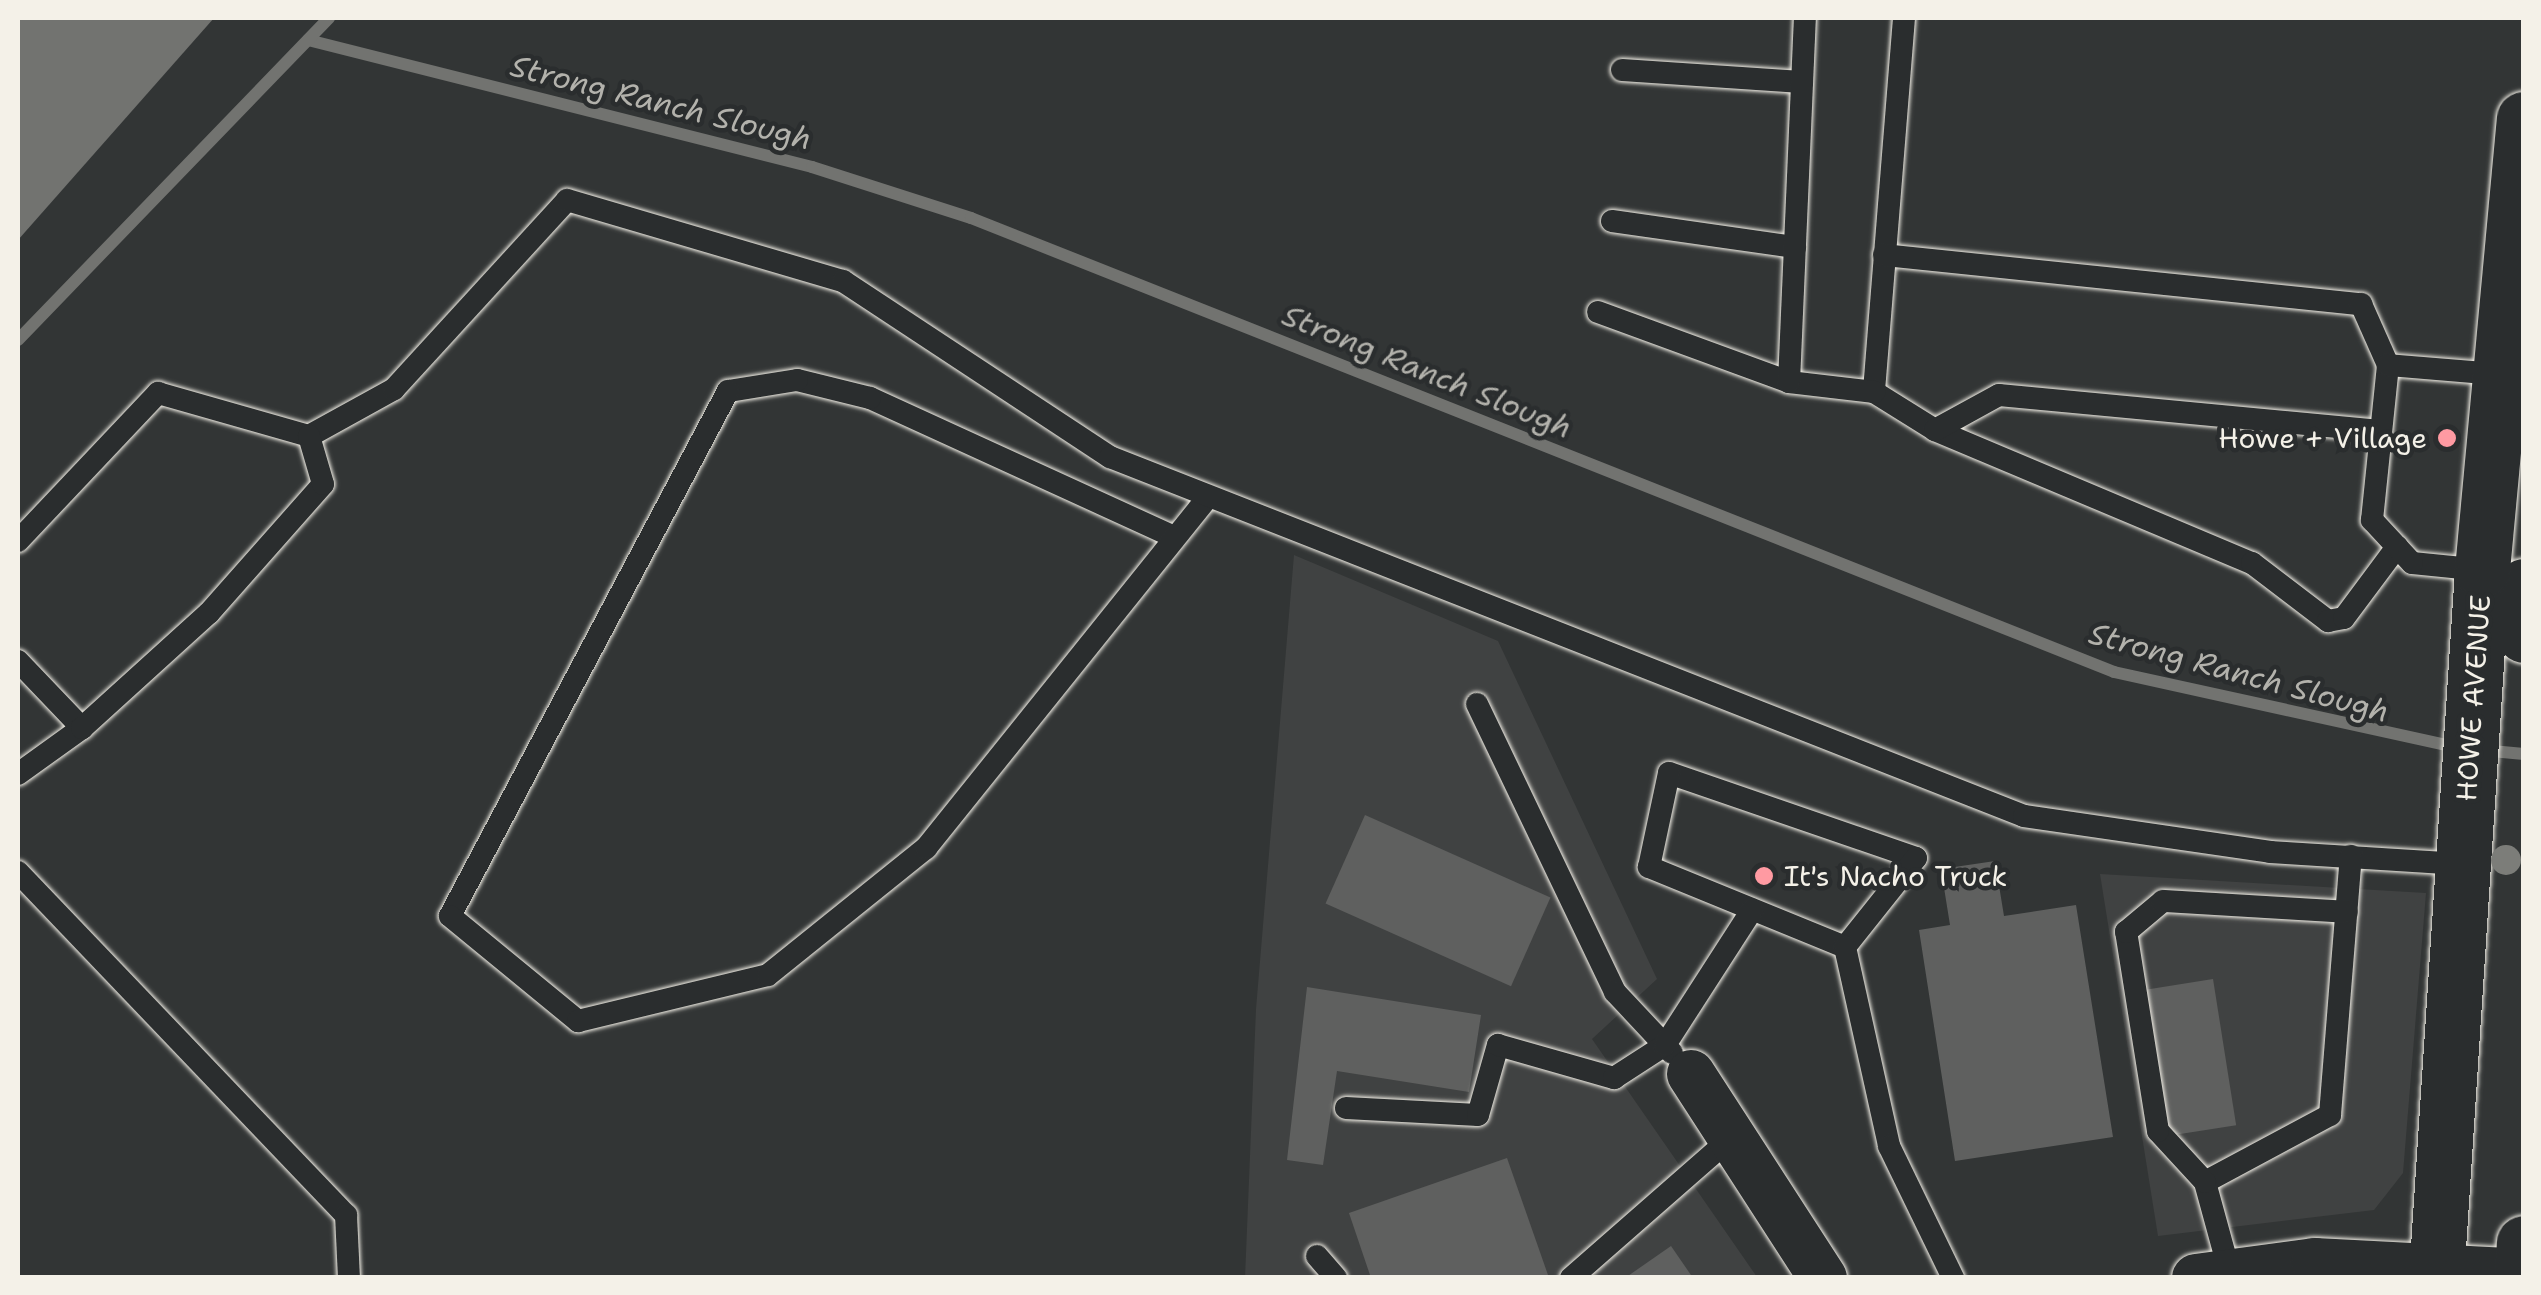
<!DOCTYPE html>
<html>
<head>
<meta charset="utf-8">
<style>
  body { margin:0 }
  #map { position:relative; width:2541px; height:1295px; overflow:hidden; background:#323535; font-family:"Shantell Sans",sans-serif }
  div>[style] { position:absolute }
  .built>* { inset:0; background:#404242 }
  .water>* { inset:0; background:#727370 }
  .stream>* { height:12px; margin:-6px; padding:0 6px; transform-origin:6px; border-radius:6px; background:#727370 }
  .building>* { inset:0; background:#5f605f; transform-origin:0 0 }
  .roads { filter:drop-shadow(0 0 2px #f4f1e8) drop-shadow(0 0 2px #f4f1e8) }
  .lane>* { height:22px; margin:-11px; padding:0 11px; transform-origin:11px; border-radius:11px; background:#2a2d2e }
  .street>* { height:48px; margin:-24px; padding:0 24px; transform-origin:24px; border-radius:24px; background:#2a2d2e }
  .primary>* { height:55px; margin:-27.5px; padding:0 27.5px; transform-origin:27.5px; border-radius:27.5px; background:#2a2d2e }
  .trees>* { width:30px; height:30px; margin:-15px; border-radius:50%; background:#7c7d79 }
  .dots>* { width:28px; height:28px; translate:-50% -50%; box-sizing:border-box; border:5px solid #2a2d2e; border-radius:50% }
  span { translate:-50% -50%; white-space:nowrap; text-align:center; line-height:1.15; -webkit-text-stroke:9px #2a2d2e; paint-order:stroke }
  .poi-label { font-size:28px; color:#f4f1e8 }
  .right { translate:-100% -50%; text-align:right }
  .left { translate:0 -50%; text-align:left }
  .street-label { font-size:28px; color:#f4f1e8 }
  .water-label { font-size:30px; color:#b3b2ac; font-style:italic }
  .frame { position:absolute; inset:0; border:20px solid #f4f1e8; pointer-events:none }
</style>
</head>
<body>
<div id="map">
  <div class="built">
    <i style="clip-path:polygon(1294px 555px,1498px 641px,1657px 979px,1592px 1039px,1757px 1277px,1245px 1278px,1256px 1009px)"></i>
    <i style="clip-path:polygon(2100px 874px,2426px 893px,2403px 1173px,2374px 1210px,2158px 1236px)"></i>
  </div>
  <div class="water">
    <i style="clip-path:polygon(18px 18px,214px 18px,18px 240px)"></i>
  </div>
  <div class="stream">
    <i style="left:308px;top:40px;width:520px;rotate:14.14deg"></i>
    <i style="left:812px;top:167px;width:167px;rotate:17.8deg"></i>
    <i style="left:971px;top:218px;width:1230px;rotate:21.66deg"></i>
    <i style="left:2114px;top:672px;width:350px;rotate:12.4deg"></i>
    <i style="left:18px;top:340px;width:448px;rotate:-46deg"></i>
    <i style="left:2481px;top:750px;width:43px;rotate:5.3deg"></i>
  </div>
  <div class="building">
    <i style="left:1365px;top:815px;width:203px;height:97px;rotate:24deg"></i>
    <i style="clip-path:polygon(1995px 861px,2004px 916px,2076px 905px,2113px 1137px,1955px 1161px,1919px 930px,1950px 925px,1941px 869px)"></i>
    <i style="left:2213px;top:979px;width:148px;height:73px;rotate:81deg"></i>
    <i style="clip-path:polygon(1307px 987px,1481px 1015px,1469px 1092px,1337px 1071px,1323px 1165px,1287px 1160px)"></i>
    <i style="clip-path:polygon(1507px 1158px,1548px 1275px,1371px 1278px,1349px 1213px)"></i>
    <i style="clip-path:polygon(1671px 1246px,1693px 1278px,1625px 1278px)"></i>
  </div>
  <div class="roads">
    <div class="lane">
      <i style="left:1904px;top:18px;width:375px;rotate:94.6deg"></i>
      <i style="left:1874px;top:392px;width:72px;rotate:31.9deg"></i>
      <i style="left:1935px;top:430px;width:344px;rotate:22.8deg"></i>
      <i style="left:2252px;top:563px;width:96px;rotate:37.3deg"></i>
      <i style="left:2328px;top:621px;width:16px;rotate:-11deg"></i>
      <i style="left:2344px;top:618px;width:89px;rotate:-53.3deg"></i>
      <i style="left:1622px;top:70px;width:180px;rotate:3.8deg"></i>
      <i style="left:1612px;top:221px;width:185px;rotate:8.1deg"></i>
      <i style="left:1884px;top:255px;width:480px;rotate:5.9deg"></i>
      <i style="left:2361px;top:304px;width:67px;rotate:66.1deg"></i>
      <i style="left:1598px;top:312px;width:203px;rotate:20.1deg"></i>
      <i style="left:1789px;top:382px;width:86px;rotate:6.7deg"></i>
      <i style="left:1789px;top:382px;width:364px;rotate:-87.5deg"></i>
      <i style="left:1935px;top:430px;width:73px;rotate:-28.7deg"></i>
      <i style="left:1999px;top:395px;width:383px;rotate:5.4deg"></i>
      <i style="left:1174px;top:537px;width:334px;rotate:-155.4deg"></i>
      <i style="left:870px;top:398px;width:75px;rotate:-166.1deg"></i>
      <i style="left:797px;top:380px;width:70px;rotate:170.9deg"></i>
      <i style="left:728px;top:391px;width:594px;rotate:117.9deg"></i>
      <i style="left:450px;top:916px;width:166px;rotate:39.4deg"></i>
      <i style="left:578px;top:1021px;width:195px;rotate:-13.6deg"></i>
      <i style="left:768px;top:975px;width:203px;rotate:-38.8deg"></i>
      <i style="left:926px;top:848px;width:450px;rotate:-51.2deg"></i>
      <i style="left:18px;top:541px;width:204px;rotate:-46.6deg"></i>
      <i style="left:158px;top:393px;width:157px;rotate:15.9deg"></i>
      <i style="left:309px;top:436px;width:97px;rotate:-28.9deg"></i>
      <i style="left:394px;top:389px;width:256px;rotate:-47.5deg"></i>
      <i style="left:567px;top:200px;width:288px;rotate:16.4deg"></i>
      <i style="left:843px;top:281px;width:320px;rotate:33.4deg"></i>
      <i style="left:1110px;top:457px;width:982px;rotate:21.44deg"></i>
      <i style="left:2024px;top:816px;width:249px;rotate:8.3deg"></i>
      <i style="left:2270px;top:852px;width:191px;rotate:3.6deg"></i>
      <i style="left:2482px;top:570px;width:70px;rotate:-174.3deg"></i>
      <i style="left:2412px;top:563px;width:59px;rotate:-132.9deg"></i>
      <i style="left:2372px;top:520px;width:156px;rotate:-84.1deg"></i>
      <i style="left:2388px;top:365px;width:110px;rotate:4.7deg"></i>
      <i style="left:18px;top:661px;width:93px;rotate:46.3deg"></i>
      <i style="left:82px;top:728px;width:79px;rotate:144.3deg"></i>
      <i style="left:1477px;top:704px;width:319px;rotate:64.4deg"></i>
      <i style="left:1615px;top:992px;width:83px;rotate:46.9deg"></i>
      <i style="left:82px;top:728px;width:171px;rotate:-42.2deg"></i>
      <i style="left:209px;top:613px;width:172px;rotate:-48.5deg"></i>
      <i style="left:323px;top:484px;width:50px;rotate:-106.3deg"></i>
      <i style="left:1669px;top:773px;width:261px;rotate:19deg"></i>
      <i style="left:1916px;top:858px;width:114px;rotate:128.6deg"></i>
      <i style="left:1845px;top:947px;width:212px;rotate:-157.8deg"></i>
      <i style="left:1649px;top:867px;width:96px;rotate:-78deg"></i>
      <i style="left:18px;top:872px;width:475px;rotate:46.3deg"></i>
      <i style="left:346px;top:1215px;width:63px;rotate:87.3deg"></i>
      <i style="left:1845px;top:947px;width:204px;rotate:77.5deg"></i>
      <i style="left:1889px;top:1146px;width:147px;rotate:64.1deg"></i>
      <i style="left:1346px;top:1108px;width:132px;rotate:3deg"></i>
      <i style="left:1478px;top:1115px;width:73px;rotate:-74.1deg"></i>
      <i style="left:1498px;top:1045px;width:121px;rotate:15.9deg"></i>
      <i style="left:1614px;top:1078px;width:61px;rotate:-32.9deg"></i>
      <i style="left:1665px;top:1045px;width:161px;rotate:-57.2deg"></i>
      <i style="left:2205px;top:1182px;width:142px;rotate:-28.2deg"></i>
      <i style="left:2330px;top:1115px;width:260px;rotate:-85.4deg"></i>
      <i style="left:1317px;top:1256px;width:29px;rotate:49deg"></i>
      <i style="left:2229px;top:1270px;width:91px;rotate:-105.3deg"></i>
      <i style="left:2205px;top:1182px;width:69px;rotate:-132.7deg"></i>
      <i style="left:2158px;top:1131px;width:202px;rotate:-99.1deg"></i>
      <i style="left:2126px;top:932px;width:48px;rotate:-40deg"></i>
      <i style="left:2163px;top:901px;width:184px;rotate:3.4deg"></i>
      <i style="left:1571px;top:1278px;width:214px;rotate:-41.2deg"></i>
    </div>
    <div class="street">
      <i style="left:1691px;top:1074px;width:243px;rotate:57.1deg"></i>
      <i style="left:2196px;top:1278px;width:120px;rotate:-7.7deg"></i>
      <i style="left:2315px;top:1262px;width:207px;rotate:3deg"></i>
    </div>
    <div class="primary">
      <i style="left:2524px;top:586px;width:49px;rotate:90deg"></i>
      <i style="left:2436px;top:1278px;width:709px;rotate:-86.28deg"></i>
      <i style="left:2482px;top:570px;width:453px;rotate:-84.7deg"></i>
      <i style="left:2522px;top:1278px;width:35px;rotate:-87deg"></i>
    </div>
  </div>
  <div class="trees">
    <i style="left:2506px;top:860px"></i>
  </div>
  <div class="dots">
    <i style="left:2447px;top:438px;background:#ff9aa2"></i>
    <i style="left:1764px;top:876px;background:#ff9aa2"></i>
  </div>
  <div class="poi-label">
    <span class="right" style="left:2427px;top:438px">Howe + Village</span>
    <span class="left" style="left:1784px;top:876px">It's Nacho Truck</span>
  </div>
  <div class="street-label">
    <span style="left:2473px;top:698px;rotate:-86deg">HOWE AVENUE</span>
  </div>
  <div class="water-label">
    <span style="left:661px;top:103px;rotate:14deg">Strong Ranch Slough</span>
    <span style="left:1427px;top:372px;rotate:22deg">Strong Ranch Slough</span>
    <span style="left:2239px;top:673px;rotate:15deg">Strong Ranch Slough</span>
  </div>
  <div class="frame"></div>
</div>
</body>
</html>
